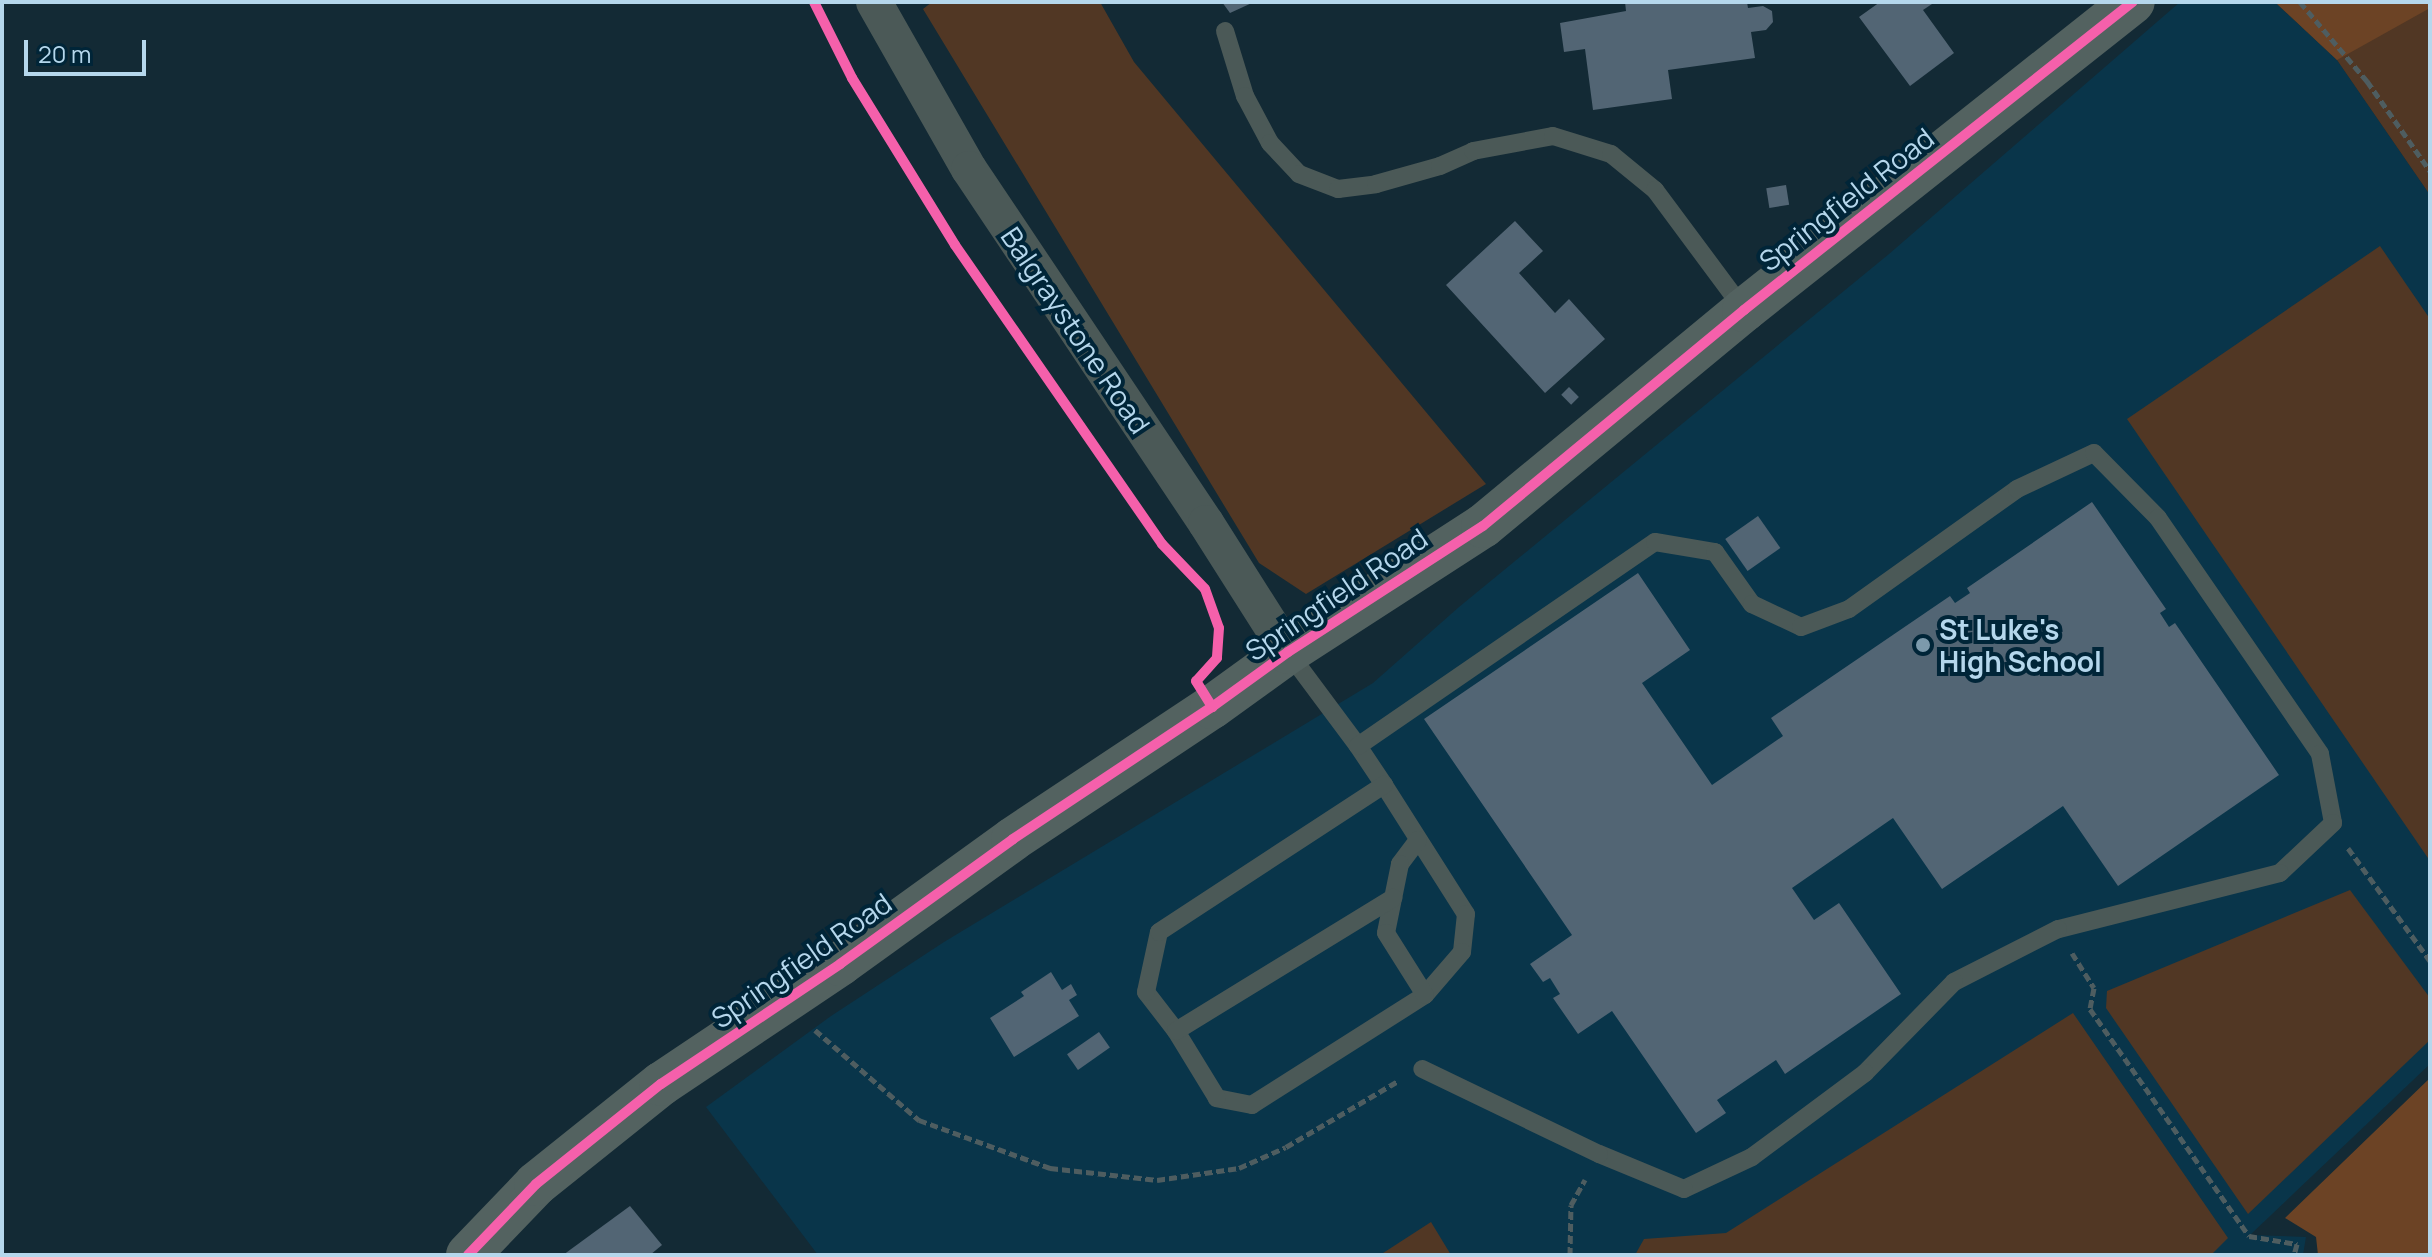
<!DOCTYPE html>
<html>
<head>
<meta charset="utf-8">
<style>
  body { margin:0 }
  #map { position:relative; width:2432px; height:1257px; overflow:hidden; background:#132a35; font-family:Manrope,sans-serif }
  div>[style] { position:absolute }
  .built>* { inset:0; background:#09354a }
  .green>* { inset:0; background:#513724 }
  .forest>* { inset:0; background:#6c4325 }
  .building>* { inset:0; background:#526574; transform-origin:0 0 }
  .path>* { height:5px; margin-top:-2.5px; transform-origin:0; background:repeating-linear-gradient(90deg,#4e5d60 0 8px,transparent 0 12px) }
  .lane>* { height:18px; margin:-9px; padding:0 9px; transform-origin:9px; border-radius:9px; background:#4b5957 }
  .street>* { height:36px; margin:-18px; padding:0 18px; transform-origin:18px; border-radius:18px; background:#4b5957 }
  .secondary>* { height:44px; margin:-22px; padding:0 22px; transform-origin:22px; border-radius:22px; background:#536260 }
  .cycleway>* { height:10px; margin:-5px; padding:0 5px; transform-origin:5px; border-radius:5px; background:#f560ab }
  .dots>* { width:22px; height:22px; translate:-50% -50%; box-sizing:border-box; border:4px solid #002538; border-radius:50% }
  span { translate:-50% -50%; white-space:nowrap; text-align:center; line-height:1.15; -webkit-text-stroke:8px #002538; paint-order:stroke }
  .street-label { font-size:28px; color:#b5d7ec }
  .poi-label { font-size:28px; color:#b5d7ec; font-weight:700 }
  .left { translate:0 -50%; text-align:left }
  .frame { position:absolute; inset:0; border:4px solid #b5d7ec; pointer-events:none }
  .scale { position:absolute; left:24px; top:40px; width:122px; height:36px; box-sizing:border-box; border:4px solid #b5d7ec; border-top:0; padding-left:10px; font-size:24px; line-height:28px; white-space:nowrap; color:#b5d7ec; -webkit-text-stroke:6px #002538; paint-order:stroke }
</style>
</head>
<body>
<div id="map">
  <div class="built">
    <i style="clip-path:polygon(2180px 2px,2275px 2px,2337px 60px,2430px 195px,2430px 1064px,2250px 1235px,2306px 1237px,2303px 1255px,818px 1255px,706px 1107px,831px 1016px,944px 942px,1373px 683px,1459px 607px,1889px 254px)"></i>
  </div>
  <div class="green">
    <i style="clip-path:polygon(932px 2px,1100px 2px,1134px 62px,1486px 484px,1306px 594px,1259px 563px,923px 9px)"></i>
    <i style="clip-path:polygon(2275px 2px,2430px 2px,2430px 195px,2337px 60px)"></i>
    <i style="clip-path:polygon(2380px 246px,2430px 319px,2430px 861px,2127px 419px)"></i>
    <i style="clip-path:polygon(2350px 890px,2430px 998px,2430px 1040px,2248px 1214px,2106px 1008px,2107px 991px)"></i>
    <i style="clip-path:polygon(2073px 1013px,2228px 1238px,2211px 1255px,1635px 1255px,1644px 1239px,1726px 1233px)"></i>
    <i style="clip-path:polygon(1431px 1222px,1451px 1255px,1380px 1255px)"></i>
  </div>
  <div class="forest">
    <i style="clip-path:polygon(2275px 2px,2430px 2px,2430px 8px,2337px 60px)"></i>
    <i style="clip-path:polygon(2430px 1078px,2430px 1255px,2318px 1255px,2316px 1237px,2285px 1218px)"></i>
  </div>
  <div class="building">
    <i style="clip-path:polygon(1222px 2px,1254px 2px,1230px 13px)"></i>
    <i style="clip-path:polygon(1625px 2px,1747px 2px,1748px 8px,1763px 6px,1772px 11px,1773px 22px,1766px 30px,1751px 32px,1755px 58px,1668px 70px,1672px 99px,1593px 110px,1585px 49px,1564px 52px,1560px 23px,1626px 11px)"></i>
    <i style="clip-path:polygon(1880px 2px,1935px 2px,1923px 10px,1954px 53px,1910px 86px,1859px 17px)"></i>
    <i style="left:1786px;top:185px;width:20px;height:20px;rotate:81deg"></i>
    <i style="clip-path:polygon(1515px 221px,1543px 251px,1519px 273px,1555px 313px,1569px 299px,1605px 339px,1545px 393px,1446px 285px)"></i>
    <i style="left:1569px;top:387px;width:14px;height:11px;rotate:45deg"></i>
    <i style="clip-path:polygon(2092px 502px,2166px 609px,2160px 613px,2169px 627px,2175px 623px,2279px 775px,2118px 886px,2063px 806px,1942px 889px,1893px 818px,1792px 888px,1814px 920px,1839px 903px,1901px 994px,1785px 1074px,1776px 1060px,1717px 1100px,1726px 1113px,1696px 1133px,1612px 1011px,1578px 1034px,1553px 998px,1560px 994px,1550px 978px,1543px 982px,1530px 964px,1572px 935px,1424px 719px,1638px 573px,1690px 650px,1642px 683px,1712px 785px,1783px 736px,1771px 718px,1950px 596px,1955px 603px,1970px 593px,1967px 588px)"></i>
    <i style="left:1758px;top:516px;width:39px;height:40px;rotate:55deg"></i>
    <i style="clip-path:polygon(1051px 972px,1062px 990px,1071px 984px,1077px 995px,1069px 1000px,1079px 1016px,1014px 1057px,990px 1018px,1024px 996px,1021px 992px)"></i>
    <i style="left:1099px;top:1032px;width:19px;height:39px;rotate:55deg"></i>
    <i style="clip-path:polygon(630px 1206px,662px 1245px,650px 1255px,563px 1255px)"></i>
  </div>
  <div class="path">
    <i style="left:2300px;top:2px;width:104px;rotate:49.7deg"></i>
    <i style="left:2367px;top:81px;width:110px;rotate:55deg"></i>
    <i style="left:2348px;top:848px;width:140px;rotate:54deg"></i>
    <i style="left:2072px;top:953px;width:41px;rotate:57.8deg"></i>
    <i style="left:2094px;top:988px;width:21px;rotate:101deg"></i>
    <i style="left:2090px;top:1009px;width:277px;rotate:55deg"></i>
    <i style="left:2249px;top:1236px;width:49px;rotate:9.5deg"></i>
    <i style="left:2297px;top:1244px;width:11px;rotate:105deg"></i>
    <i style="left:815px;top:1030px;width:138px;rotate:40.9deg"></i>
    <i style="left:919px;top:1120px;width:140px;rotate:20.1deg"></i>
    <i style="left:1050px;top:1168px;width:108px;rotate:6.4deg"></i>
    <i style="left:1157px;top:1180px;width:83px;rotate:-8.3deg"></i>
    <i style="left:1239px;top:1168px;width:51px;rotate:-24.1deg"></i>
    <i style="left:1286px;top:1147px;width:130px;rotate:-30.5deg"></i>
    <i style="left:1570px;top:1255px;width:50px;rotate:-88.9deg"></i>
    <i style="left:1571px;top:1205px;width:29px;rotate:-61deg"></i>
  </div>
  <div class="lane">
    <i style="left:1225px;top:31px;width:68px;rotate:72.9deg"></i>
    <i style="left:1245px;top:96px;width:53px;rotate:62deg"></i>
    <i style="left:1270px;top:143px;width:42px;rotate:46.9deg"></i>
    <i style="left:1299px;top:174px;width:42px;rotate:21deg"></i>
    <i style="left:1338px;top:189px;width:38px;rotate:-7deg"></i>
    <i style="left:1376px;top:184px;width:66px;rotate:-15.7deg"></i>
    <i style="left:1440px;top:166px;width:36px;rotate:-24deg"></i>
    <i style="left:1473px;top:151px;width:81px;rotate:-10.6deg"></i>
    <i style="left:1553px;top:136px;width:61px;rotate:17.2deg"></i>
    <i style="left:1611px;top:154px;width:57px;rotate:39.3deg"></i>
    <i style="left:1655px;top:190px;width:149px;rotate:53.4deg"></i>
    <i style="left:1288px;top:652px;width:117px;rotate:53.3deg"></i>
    <i style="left:1358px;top:746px;width:47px;rotate:56.3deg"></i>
    <i style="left:1384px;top:785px;width:153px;rotate:57.6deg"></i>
    <i style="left:1466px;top:914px;width:38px;rotate:96deg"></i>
    <i style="left:1462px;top:952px;width:57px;rotate:130.7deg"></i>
    <i style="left:1425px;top:995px;width:205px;rotate:147.6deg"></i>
    <i style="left:1252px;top:1105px;width:36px;rotate:-169deg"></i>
    <i style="left:1217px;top:1098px;width:79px;rotate:-121.5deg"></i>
    <i style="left:1176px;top:1031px;width:49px;rotate:-127.6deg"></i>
    <i style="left:1146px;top:992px;width:61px;rotate:-77.8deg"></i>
    <i style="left:1159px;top:932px;width:269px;rotate:-33.2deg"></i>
    <i style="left:1358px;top:746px;width:360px;rotate:-34.5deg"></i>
    <i style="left:1655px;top:542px;width:61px;rotate:9.5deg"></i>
    <i style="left:1715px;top:552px;width:64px;rotate:54.6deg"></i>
    <i style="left:1752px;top:604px;width:54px;rotate:25.1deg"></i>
    <i style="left:1801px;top:627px;width:51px;rotate:-20.6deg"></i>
    <i style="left:1849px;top:609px;width:206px;rotate:-35.5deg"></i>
    <i style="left:2017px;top:489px;width:85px;rotate:-25.1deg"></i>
    <i style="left:2094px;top:453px;width:91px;rotate:45.4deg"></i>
    <i style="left:2158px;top:518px;width:286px;rotate:55.5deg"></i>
    <i style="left:2320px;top:754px;width:70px;rotate:79.3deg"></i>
    <i style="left:2333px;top:823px;width:73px;rotate:136.7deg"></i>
    <i style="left:2280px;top:873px;width:229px;rotate:165.8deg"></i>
    <i style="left:2058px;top:929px;width:117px;rotate:153deg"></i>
    <i style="left:1954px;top:982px;width:127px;rotate:134.4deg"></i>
    <i style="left:1865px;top:1073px;width:141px;rotate:143.4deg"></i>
    <i style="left:1752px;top:1157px;width:75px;rotate:154.8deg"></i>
    <i style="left:1684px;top:1189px;width:92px;rotate:-157.6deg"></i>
    <i style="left:1599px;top:1154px;width:196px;rotate:-154.3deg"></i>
    <i style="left:1418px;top:840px;width:30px;rotate:127deg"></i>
    <i style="left:1400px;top:864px;width:70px;rotate:101.5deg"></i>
    <i style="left:1386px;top:933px;width:73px;rotate:57.8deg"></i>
    <i style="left:1176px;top:1031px;width:255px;rotate:-31.5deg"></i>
  </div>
  <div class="street">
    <i style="left:874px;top:2px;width:192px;rotate:60.4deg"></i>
    <i style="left:969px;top:169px;width:426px;rotate:56.2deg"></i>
    <i style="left:1206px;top:523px;width:153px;rotate:57.6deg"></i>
  </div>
  <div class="secondary">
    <i style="left:468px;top:1255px;width:98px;rotate:-46.2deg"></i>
    <i style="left:536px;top:1184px;width:160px;rotate:-38.7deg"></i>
    <i style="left:661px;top:1084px;width:216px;rotate:-33.8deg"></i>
    <i style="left:840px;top:964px;width:213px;rotate:-35.8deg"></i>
    <i style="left:1013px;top:839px;width:239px;rotate:-33.6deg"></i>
    <i style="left:1212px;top:707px;width:94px;rotate:-35.9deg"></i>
    <i style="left:1288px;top:652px;width:232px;rotate:-32.9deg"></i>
    <i style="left:1483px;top:526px;width:339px;rotate:-39.6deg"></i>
    <i style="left:1744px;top:310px;width:496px;rotate:-38.4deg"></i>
  </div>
  <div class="cycleway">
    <i style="left:814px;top:2px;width:85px;rotate:63.4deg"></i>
    <i style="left:852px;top:78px;width:196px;rotate:58.3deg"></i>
    <i style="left:955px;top:245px;width:364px;rotate:55.3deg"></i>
    <i style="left:1162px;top:544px;width:62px;rotate:46.3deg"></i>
    <i style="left:1205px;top:589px;width:41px;rotate:70.3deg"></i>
    <i style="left:1219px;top:628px;width:30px;rotate:94deg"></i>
    <i style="left:1217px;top:658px;width:31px;rotate:132deg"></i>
    <i style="left:1196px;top:681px;width:31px;rotate:58deg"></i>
    <i style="left:468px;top:1255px;width:98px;rotate:-46.2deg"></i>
    <i style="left:536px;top:1184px;width:160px;rotate:-38.7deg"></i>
    <i style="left:661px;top:1084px;width:216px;rotate:-33.8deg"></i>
    <i style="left:840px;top:964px;width:213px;rotate:-35.8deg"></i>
    <i style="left:1013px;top:839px;width:239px;rotate:-33.6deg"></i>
    <i style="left:1212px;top:707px;width:94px;rotate:-35.9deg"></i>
    <i style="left:1288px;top:652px;width:232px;rotate:-32.9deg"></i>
    <i style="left:1483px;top:526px;width:339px;rotate:-39.6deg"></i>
    <i style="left:1744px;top:310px;width:496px;rotate:-38.4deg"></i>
  </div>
  <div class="dots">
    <i style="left:1923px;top:645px;background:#7c9aac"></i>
  </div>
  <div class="street-label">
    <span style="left:1846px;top:199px;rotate:-38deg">Springfield Road</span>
    <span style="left:1076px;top:330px;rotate:56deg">Balgraystone Road</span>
    <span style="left:1336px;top:594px;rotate:-34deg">Springfield Road</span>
    <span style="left:801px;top:960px;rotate:-35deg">Springfield Road</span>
  </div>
  <div class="poi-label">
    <span class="left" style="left:1939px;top:645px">St Luke's<br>High School</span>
  </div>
  <div class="frame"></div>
  <div class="scale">20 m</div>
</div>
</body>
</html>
